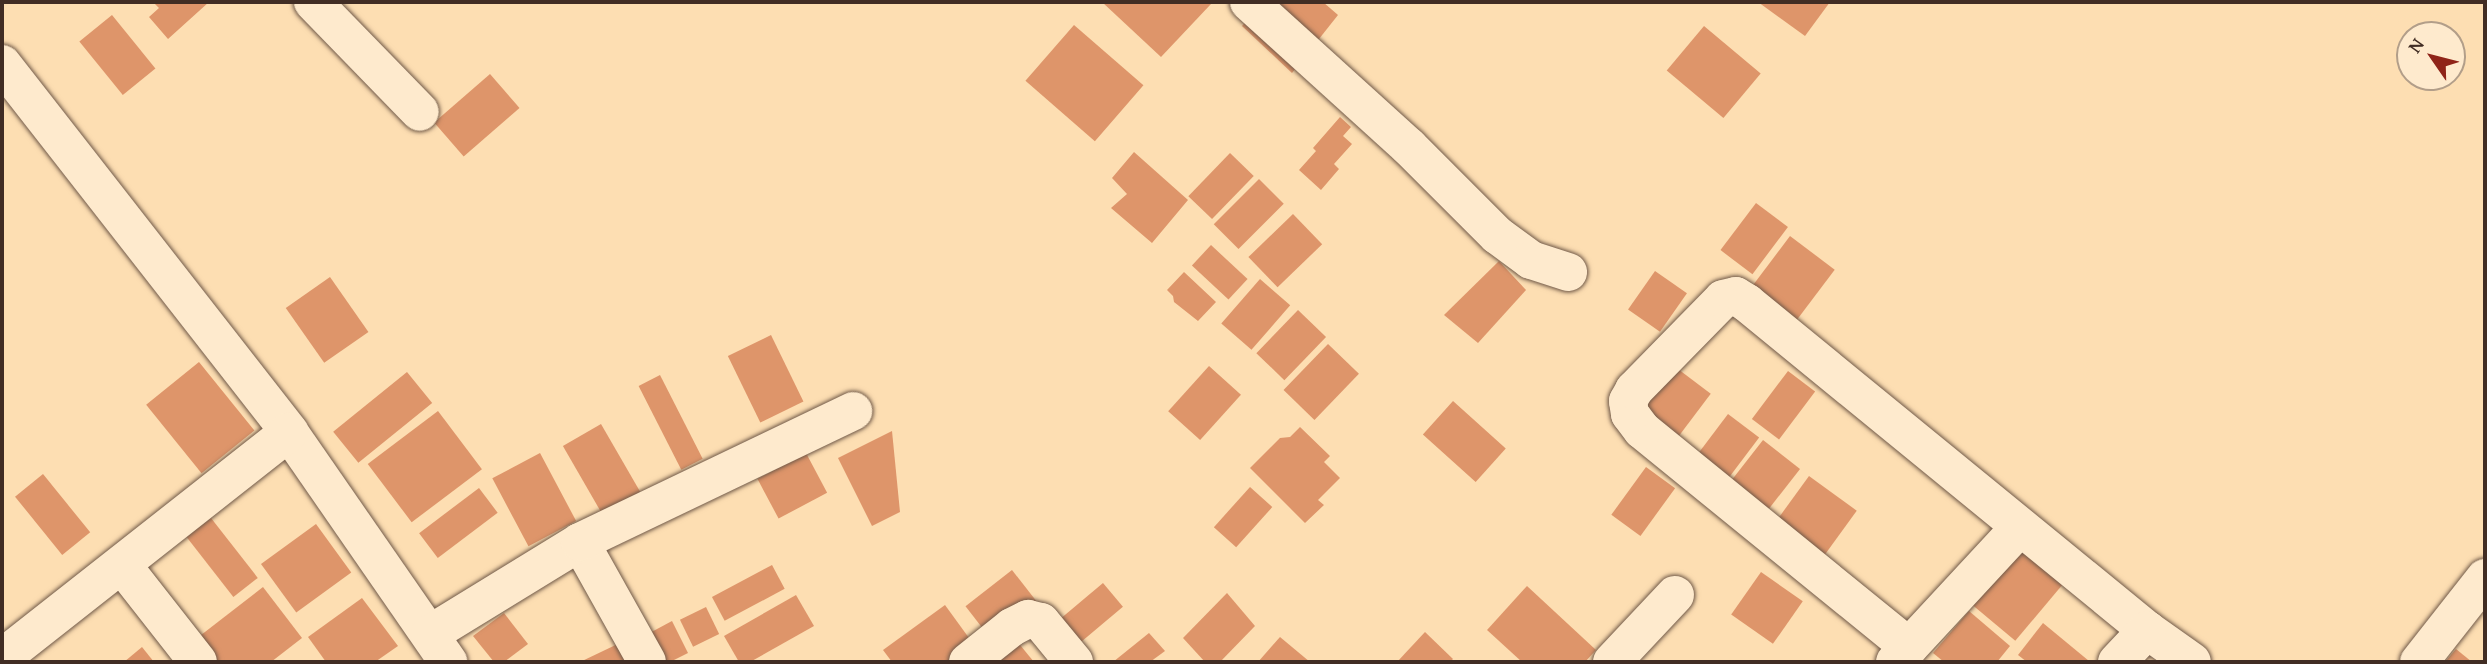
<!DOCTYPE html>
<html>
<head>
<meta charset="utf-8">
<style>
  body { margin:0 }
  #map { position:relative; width:2487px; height:664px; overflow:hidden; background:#fddeb2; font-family:"Gentium Book Plus",serif }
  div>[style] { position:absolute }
  .building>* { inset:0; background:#de956a; transform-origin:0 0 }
  .roads { filter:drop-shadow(0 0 2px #705948) drop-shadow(0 0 2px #705948) }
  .minor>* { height:38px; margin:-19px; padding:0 19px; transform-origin:19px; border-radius:19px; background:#feeacd }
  span { translate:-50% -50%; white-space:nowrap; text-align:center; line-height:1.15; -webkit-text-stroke:6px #feeacd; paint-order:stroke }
  .frame { position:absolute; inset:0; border:4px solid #412d24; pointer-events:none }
  .north { position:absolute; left:2396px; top:21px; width:70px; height:70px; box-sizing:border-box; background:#feeacd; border:2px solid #b29e89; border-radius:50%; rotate:305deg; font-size:19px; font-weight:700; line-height:28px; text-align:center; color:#412d24 }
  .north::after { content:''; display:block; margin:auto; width:24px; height:32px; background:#8f2418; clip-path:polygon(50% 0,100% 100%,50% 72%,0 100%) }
</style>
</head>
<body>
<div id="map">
  <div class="building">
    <i style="clip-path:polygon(153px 2px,209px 2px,168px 39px,149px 17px,159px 8px)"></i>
    <i style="clip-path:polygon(1102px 2px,1209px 2px,1211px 4px,1161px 57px)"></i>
    <i style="clip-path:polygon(1263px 2px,1323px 2px,1338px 15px,1292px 73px,1242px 26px)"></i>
    <i style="clip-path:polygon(1758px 2px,1830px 2px,1805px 36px)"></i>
    <i style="left:112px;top:15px;width:69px;height:42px;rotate:51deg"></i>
    <i style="left:1074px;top:25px;width:92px;height:74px;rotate:41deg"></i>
    <i style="left:1704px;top:26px;width:74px;height:58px;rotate:40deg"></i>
    <i style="left:490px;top:74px;width:45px;height:74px;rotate:49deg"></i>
    <i style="clip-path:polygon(1340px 117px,1351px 127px,1343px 136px,1352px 144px,1334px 164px,1339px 169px,1321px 190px,1299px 170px,1316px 151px,1313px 148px)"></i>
    <i style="clip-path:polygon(1134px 152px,1188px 200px,1152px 243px,1111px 208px,1127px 194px,1112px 178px)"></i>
    <i style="left:1230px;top:153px;width:33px;height:60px;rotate:44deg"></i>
    <i style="left:1259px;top:179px;width:35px;height:64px;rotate:45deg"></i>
    <i style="left:1756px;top:203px;width:40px;height:59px;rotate:37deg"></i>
    <i style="left:1293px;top:214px;width:42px;height:62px;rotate:46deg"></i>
    <i style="left:1790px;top:236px;width:56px;height:75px;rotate:37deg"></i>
    <i style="left:1211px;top:245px;width:50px;height:28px;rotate:43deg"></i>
    <i style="clip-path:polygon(1499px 261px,1526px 290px,1478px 343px,1444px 315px)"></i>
    <i style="left:1655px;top:271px;width:39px;height:47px;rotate:35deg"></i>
    <i style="clip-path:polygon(1184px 272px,1216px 302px,1198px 321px,1174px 302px,1173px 296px,1167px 290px)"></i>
    <i style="left:330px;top:277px;width:67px;height:54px;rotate:55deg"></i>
    <i style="left:1260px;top:279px;width:40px;height:59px;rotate:41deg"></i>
    <i style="left:1298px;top:310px;width:39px;height:60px;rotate:44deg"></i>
    <i style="left:771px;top:335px;width:74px;height:48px;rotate:64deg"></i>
    <i style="left:1328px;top:344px;width:43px;height:64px;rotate:44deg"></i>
    <i style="left:199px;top:362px;width:88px;height:68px;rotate:51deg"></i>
    <i style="left:1209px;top:366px;width:43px;height:61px;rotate:42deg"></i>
    <i style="left:1674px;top:366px;width:46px;height:63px;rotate:37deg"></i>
    <i style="left:1788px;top:371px;width:34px;height:60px;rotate:37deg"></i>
    <i style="left:407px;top:372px;width:40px;height:95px;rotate:51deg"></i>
    <i style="left:660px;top:375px;width:94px;height:24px;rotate:63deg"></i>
    <i style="left:1453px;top:401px;width:71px;height:45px;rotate:42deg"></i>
    <i style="left:438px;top:411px;width:73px;height:88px;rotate:53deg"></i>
    <i style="left:1728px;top:414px;width:39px;height:63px;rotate:37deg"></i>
    <i style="left:601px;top:424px;width:87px;height:44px;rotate:60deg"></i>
    <i style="clip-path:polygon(1300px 427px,1330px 456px,1324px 462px,1340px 478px,1318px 500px,1324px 505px,1305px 523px,1250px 468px,1280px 438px,1290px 437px)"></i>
    <i style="clip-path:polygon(892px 431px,900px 512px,872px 526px,838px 458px)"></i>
    <i style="left:1763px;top:440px;width:47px;height:65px;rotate:38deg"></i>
    <i style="left:540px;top:453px;width:77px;height:54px;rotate:62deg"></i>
    <i style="left:806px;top:453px;width:45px;height:55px;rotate:62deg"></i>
    <i style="left:1646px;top:467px;width:36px;height:59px;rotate:36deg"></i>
    <i style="left:43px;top:474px;width:75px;height:36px;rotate:51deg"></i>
    <i style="left:1809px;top:476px;width:59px;height:63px;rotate:36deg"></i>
    <i style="left:1250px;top:487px;width:30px;height:54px;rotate:42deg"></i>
    <i style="left:479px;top:488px;width:31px;height:75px;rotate:53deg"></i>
    <i style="left:211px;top:518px;width:76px;height:31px;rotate:52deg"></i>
    <i style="left:316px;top:524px;width:60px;height:68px;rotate:54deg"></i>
    <i style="left:2017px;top:547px;width:59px;height:73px;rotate:40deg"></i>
    <i style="left:772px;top:565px;width:27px;height:68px;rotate:62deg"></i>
    <i style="left:1012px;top:570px;width:41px;height:59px;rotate:52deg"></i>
    <i style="left:1761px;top:572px;width:51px;height:52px;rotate:35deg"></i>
    <i style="left:1103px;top:583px;width:31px;height:68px;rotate:50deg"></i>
    <i style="clip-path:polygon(1527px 586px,1596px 650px,1585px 662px,1522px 662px,1487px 630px)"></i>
    <i style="clip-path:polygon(263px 587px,302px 638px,271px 662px,208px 662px,192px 642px)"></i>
    <i style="clip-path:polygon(1227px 593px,1255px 626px,1220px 662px,1205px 662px,1183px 638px)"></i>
    <i style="clip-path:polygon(796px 595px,814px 626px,750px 662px,739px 662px,724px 636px)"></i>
    <i style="clip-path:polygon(362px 598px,398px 646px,375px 662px,326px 662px,308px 637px)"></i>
    <i style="clip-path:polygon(945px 605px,977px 649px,959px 662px,892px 662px,883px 650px)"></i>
    <i style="left:706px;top:607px;width:30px;height:29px;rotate:64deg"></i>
    <i style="clip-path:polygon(1969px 611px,2010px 646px,1997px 662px,1944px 662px,1933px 653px)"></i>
    <i style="clip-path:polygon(504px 613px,528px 644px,504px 662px,494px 662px,473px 636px)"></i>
    <i style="clip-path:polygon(672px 621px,688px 653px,670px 662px,657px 662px,644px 636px)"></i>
    <i style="clip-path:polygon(2043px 623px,2089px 661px,2087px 662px,2027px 662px,2018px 655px)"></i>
    <i style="clip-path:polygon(1425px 632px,1453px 659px,1450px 662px,1397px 662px)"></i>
    <i style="clip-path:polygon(1149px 633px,1165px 651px,1150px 662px,1113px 662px)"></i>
    <i style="clip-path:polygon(1012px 635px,1034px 662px,979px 662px)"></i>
    <i style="clip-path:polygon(1280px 637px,1310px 662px,1258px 662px)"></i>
    <i style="clip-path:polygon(624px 641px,634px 662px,580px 662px)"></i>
    <i style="clip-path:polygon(142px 647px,154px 662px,124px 662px)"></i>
    <i style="clip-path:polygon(2456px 649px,2472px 662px,2445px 662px)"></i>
  </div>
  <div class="roads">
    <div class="minor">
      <i style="left:313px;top:2px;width:153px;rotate:45.8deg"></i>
      <i style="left:1249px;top:2px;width:215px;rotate:42.2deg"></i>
      <i style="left:1408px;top:146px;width:126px;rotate:45deg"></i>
      <i style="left:1497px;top:235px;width:42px;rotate:36.3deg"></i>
      <i style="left:1531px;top:260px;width:39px;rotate:18deg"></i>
      <i style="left:2px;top:64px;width:467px;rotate:52deg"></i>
      <i style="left:289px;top:432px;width:280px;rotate:55.3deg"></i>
      <i style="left:580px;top:542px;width:137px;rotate:60.8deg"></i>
      <i style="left:122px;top:565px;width:123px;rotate:51.9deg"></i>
      <i style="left:430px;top:634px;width:176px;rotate:-31.5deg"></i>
      <i style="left:580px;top:542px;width:303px;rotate:-25.6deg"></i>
      <i style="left:1909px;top:647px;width:344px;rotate:-140.9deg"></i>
      <i style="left:1642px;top:430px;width:20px;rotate:-127deg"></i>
      <i style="left:1630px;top:414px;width:13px;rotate:-99deg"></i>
      <i style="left:1628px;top:401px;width:13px;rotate:-61deg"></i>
      <i style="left:1634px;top:390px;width:127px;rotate:-45.6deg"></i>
      <i style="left:1723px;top:299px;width:13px;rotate:-13deg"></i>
      <i style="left:1736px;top:296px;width:13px;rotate:32deg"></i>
      <i style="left:1747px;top:303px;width:517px;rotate:39.27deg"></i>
      <i style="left:2147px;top:630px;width:55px;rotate:35.4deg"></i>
      <i style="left:2px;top:658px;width:365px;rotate:-38.2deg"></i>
      <i style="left:968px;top:662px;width:56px;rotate:-38.5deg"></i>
      <i style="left:1012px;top:627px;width:18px;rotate:-27deg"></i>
      <i style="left:1028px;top:619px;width:13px;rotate:13deg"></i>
      <i style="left:1041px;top:622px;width:52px;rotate:50.5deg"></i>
      <i style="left:1612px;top:662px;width:92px;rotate:-46.8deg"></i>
      <i style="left:1895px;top:662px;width:184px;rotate:-47.2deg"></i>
      <i style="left:2117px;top:662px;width:44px;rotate:-46.8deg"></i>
      <i style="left:2419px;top:662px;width:107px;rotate:-51.8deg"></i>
    </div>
  </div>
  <div class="frame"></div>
  <div class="north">N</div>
</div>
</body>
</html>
